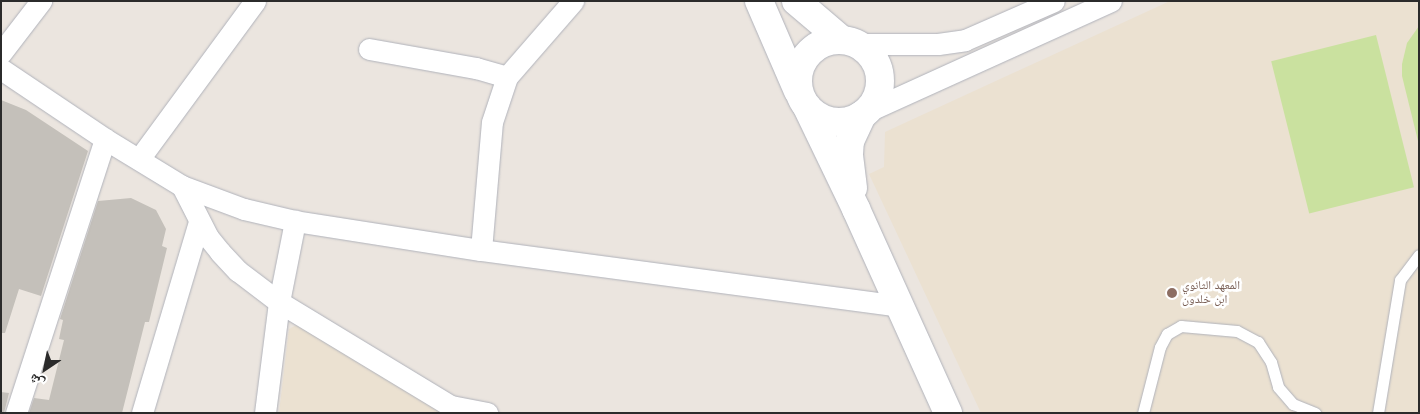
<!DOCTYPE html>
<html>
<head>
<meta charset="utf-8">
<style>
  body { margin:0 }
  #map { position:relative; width:1420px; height:414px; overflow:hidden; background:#ebe5df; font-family:Arial,"Noto Naskh Arabic",sans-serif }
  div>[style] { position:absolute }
  .education>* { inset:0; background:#ebe1d1 }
  .pitch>* { inset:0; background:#cae19f; transform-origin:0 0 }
  .building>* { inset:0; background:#c4c0ba }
  .roads { filter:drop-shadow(0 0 1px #b0b2ba) drop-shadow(0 0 1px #b0b2ba) }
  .service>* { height:11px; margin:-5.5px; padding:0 5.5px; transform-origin:5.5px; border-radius:5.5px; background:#fff }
  .minor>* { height:21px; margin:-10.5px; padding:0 10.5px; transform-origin:10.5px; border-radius:10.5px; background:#fff }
  .tertiary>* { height:28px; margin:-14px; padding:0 14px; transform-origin:14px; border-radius:14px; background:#fff }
  .tertiary>.ring { margin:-14px; padding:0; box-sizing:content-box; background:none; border:28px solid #fff; border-radius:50% }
  .dots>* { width:14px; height:14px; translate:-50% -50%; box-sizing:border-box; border:2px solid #fff; border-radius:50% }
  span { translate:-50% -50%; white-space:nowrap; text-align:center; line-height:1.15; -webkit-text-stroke:5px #fff; paint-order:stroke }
  .education-label { font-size:12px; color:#785e54 }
  .left { translate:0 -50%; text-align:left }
  .frame { position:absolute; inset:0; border:2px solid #2b2b2b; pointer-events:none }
  .north { position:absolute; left:20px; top:344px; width:50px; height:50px; -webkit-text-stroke:4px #fff; paint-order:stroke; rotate:214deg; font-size:14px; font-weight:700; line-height:20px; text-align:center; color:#2b2b2b }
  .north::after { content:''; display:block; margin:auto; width:18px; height:22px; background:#2b2b2b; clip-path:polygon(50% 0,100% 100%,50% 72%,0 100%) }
</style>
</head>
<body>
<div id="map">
  <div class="education">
    <i style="clip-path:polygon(1170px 1px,1419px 1px,1419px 413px,981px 413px,869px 174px,884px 167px,885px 132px)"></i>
    <i style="clip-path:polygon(304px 321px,447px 413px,279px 413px,289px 329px)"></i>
  </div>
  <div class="pitch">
    <i style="clip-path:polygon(1419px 26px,1419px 145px,1402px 76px,1402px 64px,1407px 43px)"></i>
    <i style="left:1376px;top:35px;width:157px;height:108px;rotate:76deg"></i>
  </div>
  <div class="building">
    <i style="clip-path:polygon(1px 100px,26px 110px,88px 151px,41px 296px,19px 289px,5px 333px,1px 333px)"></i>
    <i style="clip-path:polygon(131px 198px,156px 210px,166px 229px,162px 246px,167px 248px,149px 322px,145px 322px,122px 413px,29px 413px,34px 398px,49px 400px,64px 340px,59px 339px,63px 320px,60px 319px,98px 201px)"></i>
    <i style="clip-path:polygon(1px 392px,9px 393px,4px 413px,1px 413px)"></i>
  </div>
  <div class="roads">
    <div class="service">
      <i style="left:1143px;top:413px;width:68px;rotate:-75.6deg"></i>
      <i style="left:1160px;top:347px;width:15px;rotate:-62deg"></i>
      <i style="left:1167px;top:334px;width:16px;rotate:-30deg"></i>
      <i style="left:1181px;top:326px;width:56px;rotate:5.1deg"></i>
      <i style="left:1237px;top:331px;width:24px;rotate:28deg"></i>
      <i style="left:1258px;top:342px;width:24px;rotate:57deg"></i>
      <i style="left:1271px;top:362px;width:26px;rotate:74deg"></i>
      <i style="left:1278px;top:387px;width:23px;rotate:49deg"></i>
      <i style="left:1293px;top:404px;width:24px;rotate:22deg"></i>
      <i style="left:1378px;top:413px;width:135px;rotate:-80.6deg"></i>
      <i style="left:1400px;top:280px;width:31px;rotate:-53deg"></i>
    </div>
    <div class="minor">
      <i style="left:856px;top:44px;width:82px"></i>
      <i style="left:938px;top:44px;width:27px;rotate:-8deg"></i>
      <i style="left:965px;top:40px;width:97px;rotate:-23.7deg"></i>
      <i style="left:369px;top:49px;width:109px;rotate:10.1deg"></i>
      <i style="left:476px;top:68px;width:32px;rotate:16deg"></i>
      <i style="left:1px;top:53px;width:66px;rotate:-52.4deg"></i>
      <i style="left:1px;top:69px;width:125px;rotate:33.9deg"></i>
      <i style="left:105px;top:139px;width:90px;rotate:31.4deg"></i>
      <i style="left:182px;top:186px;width:66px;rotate:20.4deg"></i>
      <i style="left:244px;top:209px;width:52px;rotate:13.2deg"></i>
      <i style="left:295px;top:221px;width:188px;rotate:8.9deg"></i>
      <i style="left:481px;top:250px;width:423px;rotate:7.6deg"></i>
      <i style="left:866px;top:112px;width:269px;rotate:-24.4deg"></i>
      <i style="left:139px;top:159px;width:196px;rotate:-53.7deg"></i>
      <i style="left:182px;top:186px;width:57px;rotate:63deg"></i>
      <i style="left:208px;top:237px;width:19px;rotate:51deg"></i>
      <i style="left:220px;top:252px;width:26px;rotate:47deg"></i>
      <i style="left:238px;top:271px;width:51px;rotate:37.1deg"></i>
      <i style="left:279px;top:302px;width:214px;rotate:31.2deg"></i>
      <i style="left:481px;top:250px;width:128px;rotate:-85.1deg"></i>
      <i style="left:492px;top:122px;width:47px;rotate:-71.6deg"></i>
      <i style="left:507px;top:77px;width:101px;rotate:-49deg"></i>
      <i style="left:451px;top:406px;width:37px;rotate:11deg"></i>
      <i style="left:16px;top:413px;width:288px;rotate:-72deg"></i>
      <i style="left:142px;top:413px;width:199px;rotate:-73.4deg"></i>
      <i style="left:265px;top:413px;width:112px;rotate:-82.8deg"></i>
      <i style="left:279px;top:302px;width:83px;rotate:-78.8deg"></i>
    </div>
    <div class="tertiary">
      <i style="left:759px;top:1px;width:98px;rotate:66.6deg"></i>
      <i style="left:796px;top:1px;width:60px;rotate:40.3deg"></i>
      <i class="ring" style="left:798px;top:40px;width:54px;height:54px"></i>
      <i style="left:807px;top:107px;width:113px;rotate:64.3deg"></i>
      <i style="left:856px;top:209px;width:224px;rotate:65.7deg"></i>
      <i style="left:853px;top:188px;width:34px;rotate:-97deg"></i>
      <i style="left:849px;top:154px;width:13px;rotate:-86deg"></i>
      <i style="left:850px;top:141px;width:29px;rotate:-65deg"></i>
    </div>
  </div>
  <div class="dots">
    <i style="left:1172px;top:293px;background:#8d6e63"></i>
  </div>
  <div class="education-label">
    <span class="left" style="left:1182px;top:293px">المعهد الثانوي<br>ابن خلدون</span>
  </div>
  <div class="frame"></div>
  <div class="north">ش</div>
</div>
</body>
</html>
